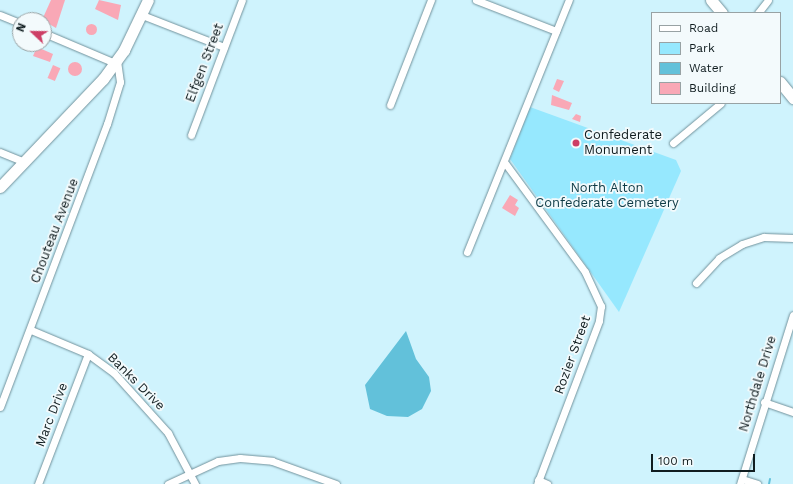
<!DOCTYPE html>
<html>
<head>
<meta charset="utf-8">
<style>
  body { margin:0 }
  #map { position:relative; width:793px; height:484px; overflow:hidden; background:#cff3fd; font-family:"Work Sans",sans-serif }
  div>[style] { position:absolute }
  .green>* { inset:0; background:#96e8fe }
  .water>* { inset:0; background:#62c1da }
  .stream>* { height:2px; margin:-1px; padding:0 1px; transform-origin:1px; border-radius:1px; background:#62c1da }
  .building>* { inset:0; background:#f9a8b6; transform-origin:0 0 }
  .round { border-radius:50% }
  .roads { filter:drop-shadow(0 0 1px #71929c) drop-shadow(0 0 1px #71929c) }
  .street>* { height:7px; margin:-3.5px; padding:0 3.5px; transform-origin:3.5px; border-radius:3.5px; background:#fff }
  .secondary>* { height:11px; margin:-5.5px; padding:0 5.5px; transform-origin:5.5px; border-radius:5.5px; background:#fff }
  .dots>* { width:11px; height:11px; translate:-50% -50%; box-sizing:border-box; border:2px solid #f3fafc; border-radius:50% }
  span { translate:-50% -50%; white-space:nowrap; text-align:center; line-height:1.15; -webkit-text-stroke:3.5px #f3fafc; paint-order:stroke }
  .street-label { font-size:13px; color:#101d20 }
  .poi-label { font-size:13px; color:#101d20 }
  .left { translate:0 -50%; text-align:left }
  .park-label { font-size:13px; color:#0e3b46 }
  .legend { position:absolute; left:651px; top:12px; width:130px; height:92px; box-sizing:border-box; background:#f3fafc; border:1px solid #98a2a4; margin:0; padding:5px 7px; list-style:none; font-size:12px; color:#101d20 }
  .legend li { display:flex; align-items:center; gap:8px; height:20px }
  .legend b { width:20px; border:1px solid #98a2a4 }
  .north { position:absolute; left:12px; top:12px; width:40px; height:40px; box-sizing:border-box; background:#f3fafc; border:1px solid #98a2a4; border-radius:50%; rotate:292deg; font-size:11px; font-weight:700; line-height:16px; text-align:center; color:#101d20 }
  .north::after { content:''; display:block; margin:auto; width:14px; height:18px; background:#cd3e65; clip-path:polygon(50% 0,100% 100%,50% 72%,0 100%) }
  .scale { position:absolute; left:651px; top:454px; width:104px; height:18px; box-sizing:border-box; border:2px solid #101d20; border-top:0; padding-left:5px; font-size:12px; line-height:14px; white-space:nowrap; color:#101d20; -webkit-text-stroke:3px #f3fafc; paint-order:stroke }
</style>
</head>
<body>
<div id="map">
  <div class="green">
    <i style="clip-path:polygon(530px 107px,676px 160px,681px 171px,619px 312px,510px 159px)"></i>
  </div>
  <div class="water">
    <i style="clip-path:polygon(406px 331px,416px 359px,429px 377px,431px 391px,422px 409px,408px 417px,387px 416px,370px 409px,365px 385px)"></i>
  </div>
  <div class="stream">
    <i style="left:769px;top:484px;width:5px;rotate:-79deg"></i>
  </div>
  <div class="building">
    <i style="clip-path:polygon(51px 0,65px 0,56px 28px,42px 20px)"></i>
    <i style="clip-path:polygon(99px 0,121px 5px,118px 20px,95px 9px)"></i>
    <i class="round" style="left:85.5px;top:23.5px;width:11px;height:11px"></i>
    <i style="clip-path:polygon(37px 47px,53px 54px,50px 62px,33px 56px)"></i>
    <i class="round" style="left:68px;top:62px;width:14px;height:14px"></i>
    <i style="left:53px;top:65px;width:8px;height:14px;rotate:23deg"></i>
    <i style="clip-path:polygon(557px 79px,564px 81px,559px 92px,553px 89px)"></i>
    <i style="clip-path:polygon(552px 95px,572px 103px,569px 110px,551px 105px)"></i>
    <i style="clip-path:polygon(576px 114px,581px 116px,580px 122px,572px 119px)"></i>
    <i style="clip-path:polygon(510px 195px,518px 200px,515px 205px,519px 208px,515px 216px,502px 208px)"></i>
  </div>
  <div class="roads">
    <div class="street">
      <i style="left:476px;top:0;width:86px;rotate:21.2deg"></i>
      <i style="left:758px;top:13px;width:16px;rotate:-52deg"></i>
      <i style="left:0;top:15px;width:22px;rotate:22deg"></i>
      <i style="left:142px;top:15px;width:88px;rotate:21.3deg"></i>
      <i style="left:44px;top:33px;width:77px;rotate:22.9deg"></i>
      <i style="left:390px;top:105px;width:113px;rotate:-68.7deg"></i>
      <i style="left:191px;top:135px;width:144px;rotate:-69.3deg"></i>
      <i style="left:673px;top:143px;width:62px;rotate:-39.8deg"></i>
      <i style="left:0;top:152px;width:27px;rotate:22deg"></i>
      <i style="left:505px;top:163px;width:135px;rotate:53.7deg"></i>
      <i style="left:585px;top:272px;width:38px;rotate:65deg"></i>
      <i style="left:601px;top:306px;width:15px;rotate:98deg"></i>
      <i style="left:599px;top:321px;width:174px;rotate:110.8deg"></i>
      <i style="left:467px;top:252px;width:272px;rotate:-68deg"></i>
      <i style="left:696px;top:283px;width:34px;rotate:-47deg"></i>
      <i style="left:719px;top:258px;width:27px;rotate:-31deg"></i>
      <i style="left:742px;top:244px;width:23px;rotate:-18deg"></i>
      <i style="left:764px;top:237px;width:29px;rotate:2deg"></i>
      <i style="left:31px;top:330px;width:62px;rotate:22.8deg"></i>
      <i style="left:88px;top:354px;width:32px;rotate:36deg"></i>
      <i style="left:114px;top:373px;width:81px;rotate:48deg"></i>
      <i style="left:168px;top:433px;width:58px;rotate:62.1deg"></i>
      <i style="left:764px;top:402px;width:31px;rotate:19deg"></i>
      <i style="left:0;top:407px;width:303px;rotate:-69.3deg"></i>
      <i style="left:107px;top:124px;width:44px;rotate:-72.8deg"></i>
      <i style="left:120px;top:82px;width:22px;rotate:-98deg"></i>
      <i style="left:742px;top:479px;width:16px;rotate:18deg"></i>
      <i style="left:538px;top:480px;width:10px;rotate:24deg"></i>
      <i style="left:38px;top:484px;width:139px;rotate:-69deg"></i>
      <i style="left:168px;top:484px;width:55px;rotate:-24.7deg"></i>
      <i style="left:218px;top:461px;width:22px;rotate:-8deg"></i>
      <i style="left:240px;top:458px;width:32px;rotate:5deg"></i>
      <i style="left:272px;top:461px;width:68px;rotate:19.8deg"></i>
      <i style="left:740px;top:484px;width:177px;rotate:-72.6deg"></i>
    </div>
    <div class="secondary">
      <i style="left:711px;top:0;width:17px;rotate:50deg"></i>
      <i style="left:780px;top:82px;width:21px;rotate:51deg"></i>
      <i style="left:0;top:187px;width:149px;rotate:-46.4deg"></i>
      <i style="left:103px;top:79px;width:36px;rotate:-54deg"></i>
      <i style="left:124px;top:50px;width:55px;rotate:-64.4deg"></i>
    </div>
  </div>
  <div class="dots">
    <i style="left:576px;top:143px;background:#cd3e65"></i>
  </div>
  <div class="street-label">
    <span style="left:205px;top:63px;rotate:-69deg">Elfgen Street</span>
    <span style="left:55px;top:231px;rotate:-69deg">Chouteau Avenue</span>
    <span style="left:573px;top:355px;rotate:-70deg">Rozier Street</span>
    <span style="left:136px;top:382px;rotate:45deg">Banks Drive</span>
    <span style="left:758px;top:384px;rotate:-73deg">Northdale Drive</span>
    <span style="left:52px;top:415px;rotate:-69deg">Marc Drive</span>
  </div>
  <div class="poi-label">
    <span class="left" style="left:584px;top:143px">Confederate<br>Monument</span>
  </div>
  <div class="park-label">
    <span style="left:607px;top:196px">North Alton<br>Confederate Cemetery</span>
  </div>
  <ul class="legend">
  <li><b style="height:5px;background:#fff"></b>Road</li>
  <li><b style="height:11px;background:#96e8fe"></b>Park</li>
  <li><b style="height:11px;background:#62c1da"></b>Water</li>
  <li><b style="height:11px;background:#f9a8b6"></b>Building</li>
  </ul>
  <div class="north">N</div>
  <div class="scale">100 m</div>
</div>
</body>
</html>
